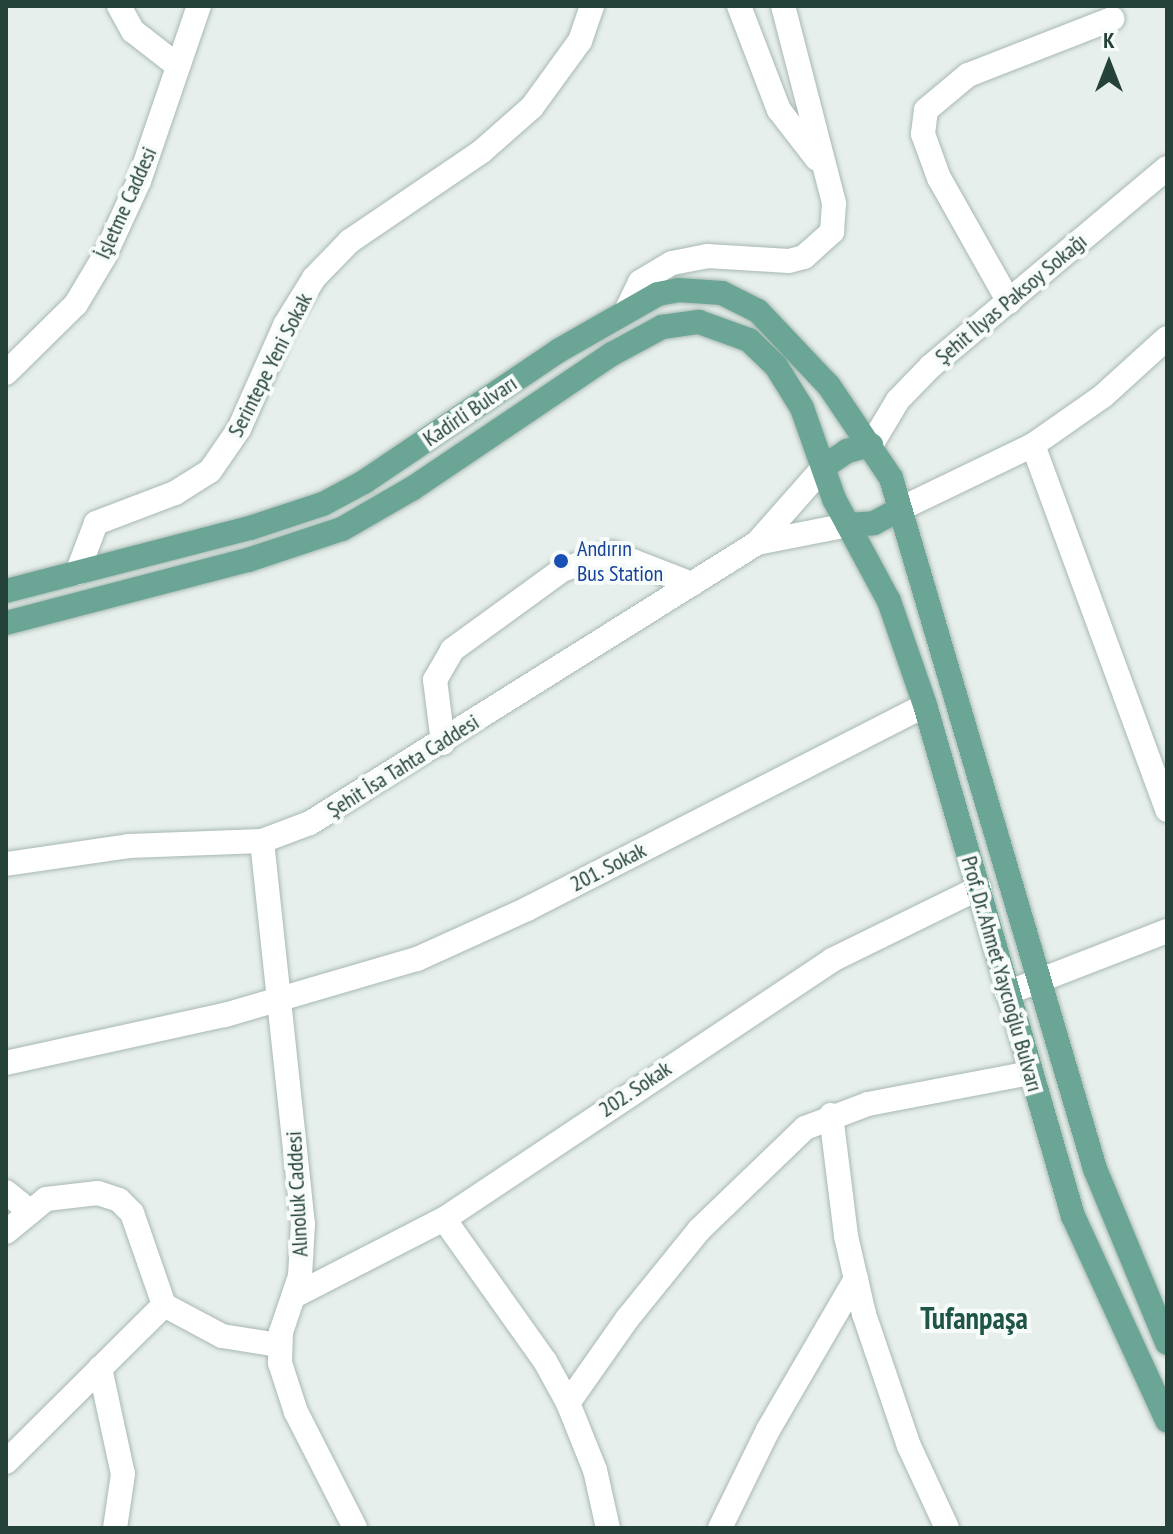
<!DOCTYPE html>
<html>
<head>
<meta charset="utf-8">
<style>
  body { margin:0 }
  #map { position:relative; width:1173px; height:1534px; overflow:hidden; background:#e6efeb; font-family:"PT Sans Narrow",sans-serif }
  div>[style] { position:absolute }
  .roads { filter:drop-shadow(0 0 2px #a8b8b2) drop-shadow(0 0 2px #a8b8b2) }
  .minor>* { height:24px; margin:-12px; padding:0 12px; transform-origin:12px; border-radius:12px; background:#fff }
  .major>* { height:24px; margin:-12px; padding:0 12px; transform-origin:12px; border-radius:12px; background:#6aa596 }
  .dots>* { width:22px; height:22px; translate:-50% -50%; box-sizing:border-box; border:4px solid #f7fbf9; border-radius:50% }
  span { translate:-50% -50%; white-space:nowrap; text-align:center; line-height:1.15; -webkit-text-stroke:8px #f7fbf9; paint-order:stroke }
  .street-label { font-size:22px; color:#24423a }
  .transit-label { font-size:22px; color:#164399 }
  .left { translate:0 -50%; text-align:left }
  .district-label { font-size:30px; color:#1f5548; font-weight:700 }
  .frame { position:absolute; inset:0; border:8px solid #24423a; pointer-events:none }
  .north { position:absolute; left:1069px; top:24px; width:80px; height:80px; -webkit-text-stroke:6px #f7fbf9; paint-order:stroke; rotate:0deg; font-size:22px; font-weight:700; line-height:32px; text-align:center; color:#24423a }
  .north::after { content:''; display:block; margin:auto; width:28px; height:36px; background:#24423a; clip-path:polygon(50% 0,100% 100%,50% 72%,0 100%) }
</style>
</head>
<body>
<div id="map">
  <div class="roads">
    <div class="minor">
      <i style="left:119px;top:6px;width:29px;rotate:61deg"></i>
      <i style="left:133px;top:31px;width:57px;rotate:37.9deg"></i>
      <i style="left:739px;top:6px;width:111px;rotate:69deg"></i>
      <i style="left:779px;top:110px;width:62px;rotate:52.2deg"></i>
      <i style="left:1009px;top:302px;width:142px;rotate:-119.4deg"></i>
      <i style="left:939px;top:178px;width:47px;rotate:-110deg"></i>
      <i style="left:923px;top:134px;width:24px;rotate:-83deg"></i>
      <i style="left:926px;top:110px;width:55px;rotate:-39.8deg"></i>
      <i style="left:968px;top:75px;width:155px;rotate:-21.3deg"></i>
      <i style="left:627px;top:309px;width:30px;rotate:-64deg"></i>
      <i style="left:640px;top:282px;width:37px;rotate:-31deg"></i>
      <i style="left:672px;top:263px;width:36px;rotate:-11deg"></i>
      <i style="left:707px;top:256px;width:82px;rotate:3.5deg"></i>
      <i style="left:789px;top:261px;width:16px;rotate:-15deg"></i>
      <i style="left:804px;top:257px;width:38px;rotate:-42deg"></i>
      <i style="left:832px;top:232px;width:29px;rotate:-86deg"></i>
      <i style="left:834px;top:203px;width:203px;rotate:-104.5deg"></i>
      <i style="left:6px;top:373px;width:98px;rotate:-44.6deg"></i>
      <i style="left:76px;top:304px;width:55px;rotate:-59.2deg"></i>
      <i style="left:104px;top:257px;width:84px;rotate:-65.3deg"></i>
      <i style="left:139px;top:181px;width:185px;rotate:-71.1deg"></i>
      <i style="left:871px;top:445px;width:52px;rotate:-59deg"></i>
      <i style="left:898px;top:400px;width:47px;rotate:-45.9deg"></i>
      <i style="left:931px;top:366px;width:308px;rotate:-40deg"></i>
      <i style="left:1033px;top:445px;width:389px;rotate:69.8deg"></i>
      <i style="left:898px;top:510px;width:150px;rotate:-25.7deg"></i>
      <i style="left:1033px;top:445px;width:85px;rotate:-35deg"></i>
      <i style="left:1103px;top:396px;width:86px;rotate:-42.2deg"></i>
      <i style="left:757px;top:543px;width:93px;rotate:-11.2deg"></i>
      <i style="left:77px;top:573px;width:53px;rotate:-69.2deg"></i>
      <i style="left:96px;top:523px;width:85px;rotate:-20.8deg"></i>
      <i style="left:175px;top:493px;width:41px;rotate:-32.2deg"></i>
      <i style="left:210px;top:471px;width:51px;rotate:-55.4deg"></i>
      <i style="left:239px;top:429px;width:114px;rotate:-66.1deg"></i>
      <i style="left:285px;top:325px;width:55px;rotate:-58.3deg"></i>
      <i style="left:314px;top:278px;width:52px;rotate:-45.8deg"></i>
      <i style="left:350px;top:241px;width:158px;rotate:-34.2deg"></i>
      <i style="left:481px;top:152px;width:68px;rotate:-41.4deg"></i>
      <i style="left:532px;top:107px;width:82px;rotate:-54deg"></i>
      <i style="left:580px;top:41px;width:37px;rotate:-71deg"></i>
      <i style="left:443px;top:743px;width:64px;rotate:-97.2deg"></i>
      <i style="left:435px;top:680px;width:34px;rotate:-60deg"></i>
      <i style="left:452px;top:650px;width:136px;rotate:-36deg"></i>
      <i style="left:562px;top:570px;width:53px;rotate:-18.8deg"></i>
      <i style="left:612px;top:553px;width:86px;rotate:21.2deg"></i>
      <i style="left:262px;top:841px;width:385px;rotate:83.9deg"></i>
      <i style="left:303px;top:1224px;width:52px;rotate:93.3deg"></i>
      <i style="left:300px;top:1276px;width:59px;rotate:108.7deg"></i>
      <i style="left:281px;top:1332px;width:31px;rotate:92deg"></i>
      <i style="left:280px;top:1363px;width:52px;rotate:71.9deg"></i>
      <i style="left:296px;top:1412px;width:130px;rotate:63deg"></i>
      <i style="left:6px;top:864px;width:124px;rotate:-8.3deg"></i>
      <i style="left:129px;top:846px;width:133px;rotate:-2.2deg"></i>
      <i style="left:262px;top:841px;width:51px;rotate:-20.6deg"></i>
      <i style="left:310px;top:823px;width:527px;rotate:-32.06deg"></i>
      <i style="left:757px;top:543px;width:103px;rotate:-48.6deg"></i>
      <i style="left:1007px;top:993px;width:172px;rotate:-21.2deg"></i>
      <i style="left:6px;top:1063px;width:224px;rotate:-12.4deg"></i>
      <i style="left:225px;top:1015px;width:200px;rotate:-16.3deg"></i>
      <i style="left:417px;top:959px;width:121px;rotate:-24.4deg"></i>
      <i style="left:527px;top:909px;width:447px;rotate:-27.1deg"></i>
      <i style="left:831px;top:1115px;width:122px;rotate:82.9deg"></i>
      <i style="left:846px;top:1236px;width:80px;rotate:77deg"></i>
      <i style="left:864px;top:1314px;width:139px;rotate:71.2deg"></i>
      <i style="left:909px;top:1446px;width:90px;rotate:65.1deg"></i>
      <i style="left:6px;top:1192px;width:28px;rotate:39deg"></i>
      <i style="left:444px;top:1219px;width:174px;rotate:54.6deg"></i>
      <i style="left:545px;top:1361px;width:48px;rotate:61.3deg"></i>
      <i style="left:568px;top:1403px;width:72px;rotate:68.1deg"></i>
      <i style="left:595px;top:1470px;width:59px;rotate:77.4deg"></i>
      <i style="left:6px;top:1232px;width:52px;rotate:-39.5deg"></i>
      <i style="left:46px;top:1199px;width:52px;rotate:-6.6deg"></i>
      <i style="left:98px;top:1193px;width:22px;rotate:18deg"></i>
      <i style="left:119px;top:1200px;width:18px;rotate:45deg"></i>
      <i style="left:132px;top:1213px;width:97px;rotate:70.8deg"></i>
      <i style="left:164px;top:1305px;width:66px;rotate:28.1deg"></i>
      <i style="left:222px;top:1336px;width:58px;rotate:9deg"></i>
      <i style="left:294px;top:1296px;width:169px;rotate:-27.2deg"></i>
      <i style="left:444px;top:1219px;width:467px;rotate:-33.7deg"></i>
      <i style="left:832px;top:960px;width:164px;rotate:-26.1deg"></i>
      <i style="left:100px;top:1368px;width:108px;rotate:77.8deg"></i>
      <i style="left:123px;top:1474px;width:55px;rotate:98.4deg"></i>
      <i style="left:568px;top:1403px;width:103px;rotate:-54.9deg"></i>
      <i style="left:627px;top:1319px;width:114px;rotate:-51deg"></i>
      <i style="left:699px;top:1230px;width:147px;rotate:-43.9deg"></i>
      <i style="left:805px;top:1128px;width:67px;rotate:-20.9deg"></i>
      <i style="left:868px;top:1104px;width:165px;rotate:-10.8deg"></i>
      <i style="left:6px;top:1462px;width:223px;rotate:-44.8deg"></i>
      <i style="left:720px;top:1528px;width:109px;rotate:-63.9deg"></i>
      <i style="left:768px;top:1430px;width:175px;rotate:-59.8deg"></i>
    </div>
    <div class="major">
      <i style="left:825px;top:466px;width:27px;rotate:-34deg"></i>
      <i style="left:847px;top:451px;width:25px;rotate:-14deg"></i>
      <i style="left:848px;top:525px;width:26px;rotate:-4deg"></i>
      <i style="left:874px;top:523px;width:27px;rotate:-28deg"></i>
      <i style="left:6px;top:591px;width:252px;rotate:-14.5deg"></i>
      <i style="left:250px;top:528px;width:77px;rotate:-18.2deg"></i>
      <i style="left:323px;top:504px;width:47px;rotate:-28.2deg"></i>
      <i style="left:364px;top:482px;width:234px;rotate:-34deg"></i>
      <i style="left:558px;top:351px;width:115px;rotate:-29.7deg"></i>
      <i style="left:658px;top:294px;width:20px;rotate:-11deg"></i>
      <i style="left:678px;top:290px;width:44px;rotate:3.9deg"></i>
      <i style="left:722px;top:293px;width:40px;rotate:26.6deg"></i>
      <i style="left:758px;top:311px;width:103px;rotate:46.6deg"></i>
      <i style="left:829px;top:386px;width:111px;rotate:56deg"></i>
      <i style="left:891px;top:478px;width:720px;rotate:73.55deg"></i>
      <i style="left:1095px;top:1169px;width:188px;rotate:67.5deg"></i>
      <i style="left:6px;top:623px;width:250px;rotate:-14.6deg"></i>
      <i style="left:248px;top:560px;width:99px;rotate:-18.3deg"></i>
      <i style="left:342px;top:529px;width:82px;rotate:-30deg"></i>
      <i style="left:413px;top:488px;width:240px;rotate:-34deg"></i>
      <i style="left:612px;top:354px;width:57px;rotate:-28.4deg"></i>
      <i style="left:662px;top:327px;width:37px;rotate:-8deg"></i>
      <i style="left:699px;top:322px;width:53px;rotate:19.8deg"></i>
      <i style="left:749px;top:340px;width:37px;rotate:44deg"></i>
      <i style="left:776px;top:366px;width:49px;rotate:58.2deg"></i>
      <i style="left:802px;top:408px;width:96px;rotate:70.6deg"></i>
      <i style="left:834px;top:499px;width:116px;rotate:61.7deg"></i>
      <i style="left:889px;top:601px;width:110px;rotate:70.9deg"></i>
      <i style="left:925px;top:705px;width:532px;rotate:73.85deg"></i>
      <i style="left:1073px;top:1216px;width:225px;rotate:65.3deg"></i>
    </div>
  </div>
  <div class="dots">
    <i style="left:561px;top:561px;background:#1a4fb4"></i>
  </div>
  <div class="street-label">
    <span style="left:126px;top:203px;rotate:-66deg">İşletme Caddesi</span>
    <span style="left:1011px;top:299px;rotate:-40deg">Şehit İlyas Paksoy Sokağı</span>
    <span style="left:270px;top:365px;rotate:-63deg">Serintepe Yeni Sokak</span>
    <span style="left:470px;top:411px;rotate:-34deg">Kadirli Bulvarı</span>
    <span style="left:403px;top:766px;rotate:-32deg">Şehit İsa Tahta Caddesi</span>
    <span style="left:608px;top:867px;rotate:-27deg">201. Sokak</span>
    <span style="left:1002px;top:974px;rotate:74deg">Prof. Dr. Ahmet Yaycıoğlu Bulvarı</span>
    <span style="left:635px;top:1089px;rotate:-34deg">202. Sokak</span>
    <span style="left:297px;top:1194px;rotate:-93deg">Alınoluk Caddesi</span>
  </div>
  <div class="transit-label">
    <span class="left" style="left:577px;top:561px">Andırın<br>Bus Station</span>
  </div>
  <div class="district-label">
    <span style="left:974px;top:1318px">Tufanpaşa</span>
  </div>
  <div class="frame"></div>
  <div class="north">K</div>
</div>
</body>
</html>
